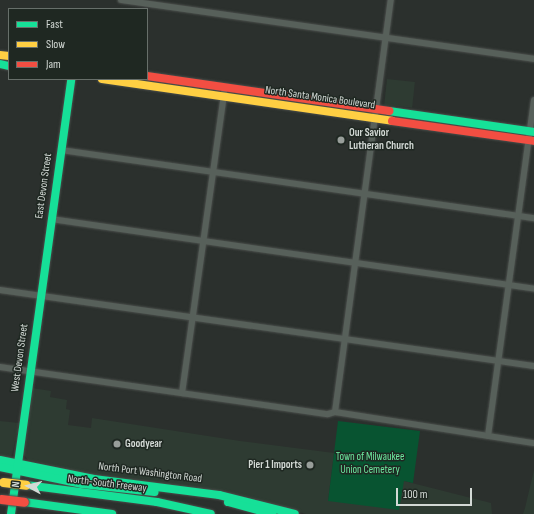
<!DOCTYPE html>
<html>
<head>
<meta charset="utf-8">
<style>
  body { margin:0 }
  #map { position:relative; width:534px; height:514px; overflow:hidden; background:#2b302d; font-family:"Sofia Sans Condensed",sans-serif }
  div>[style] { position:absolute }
  .built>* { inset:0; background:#2e3b32; transform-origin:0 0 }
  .green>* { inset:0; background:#085431 }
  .roads { filter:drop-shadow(0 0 1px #4a4e4b) drop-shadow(0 0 1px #4a4e4b) }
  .street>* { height:6px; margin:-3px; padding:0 3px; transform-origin:3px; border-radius:3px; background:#57605a }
  .fast>* { height:8px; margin:-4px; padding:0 4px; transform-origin:4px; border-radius:4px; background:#16e098 }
  .slow>* { height:8px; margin:-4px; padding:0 4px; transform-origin:4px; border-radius:4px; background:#ffcf43 }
  .jam>* { height:8px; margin:-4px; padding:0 4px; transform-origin:4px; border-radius:4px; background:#f24e42 }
  .bridges { filter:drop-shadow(0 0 1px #4a4e4b) drop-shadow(0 0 1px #4a4e4b) }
  .slow-bridge>* { height:9px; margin:-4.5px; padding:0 4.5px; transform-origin:4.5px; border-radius:4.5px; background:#ffcf43 }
  .jam-bridge>* { height:9px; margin:-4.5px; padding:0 4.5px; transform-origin:4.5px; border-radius:4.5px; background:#f24e42 }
  .dots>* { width:11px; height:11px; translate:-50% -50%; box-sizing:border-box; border:2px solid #1f2822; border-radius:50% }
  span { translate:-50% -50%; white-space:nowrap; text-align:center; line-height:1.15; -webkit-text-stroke:3px #1f2822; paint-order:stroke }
  .street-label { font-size:11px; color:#d3d9d5 }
  .poi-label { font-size:11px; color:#d3d9d5; font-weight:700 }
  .left { translate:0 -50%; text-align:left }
  .right { translate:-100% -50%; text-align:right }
  .park-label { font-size:11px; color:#6ce89f }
  .legend { position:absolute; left:8px; top:8px; width:140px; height:72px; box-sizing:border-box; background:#1f2822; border:1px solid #676f6a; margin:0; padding:5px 7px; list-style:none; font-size:12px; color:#d3d9d5 }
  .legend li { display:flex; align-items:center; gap:8px; height:20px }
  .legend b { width:20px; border:1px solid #676f6a }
  .north { position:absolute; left:8px; top:466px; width:40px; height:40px; -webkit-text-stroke:3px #1f2822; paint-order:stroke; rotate:277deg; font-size:11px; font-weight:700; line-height:16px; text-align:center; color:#d3d9d5 }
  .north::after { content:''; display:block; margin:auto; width:14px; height:18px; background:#d3d9d5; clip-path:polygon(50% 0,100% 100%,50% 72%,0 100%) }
  .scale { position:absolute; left:396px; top:488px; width:76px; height:18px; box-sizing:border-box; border:2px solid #d3d9d5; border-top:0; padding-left:5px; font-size:12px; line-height:14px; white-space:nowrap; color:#d3d9d5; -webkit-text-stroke:3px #1f2822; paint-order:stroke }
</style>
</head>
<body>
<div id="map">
  <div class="built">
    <i style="left:387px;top:79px;width:28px;height:26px;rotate:6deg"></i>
    <i style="clip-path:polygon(32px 388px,51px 391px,50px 397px,67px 400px,66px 409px,70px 410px,68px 425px,91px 428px,92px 418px,240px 441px,334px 453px,328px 501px,404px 481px,491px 503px,492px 514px,306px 514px,241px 495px,99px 476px,28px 460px,24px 455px)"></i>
    <i style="clip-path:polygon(0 421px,19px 423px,11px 459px,0 459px)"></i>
    <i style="clip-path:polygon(534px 470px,534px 514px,523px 514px,525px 508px)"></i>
  </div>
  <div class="green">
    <i style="clip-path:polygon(338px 421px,420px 431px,413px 483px,404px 481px,399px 510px,328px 501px)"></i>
  </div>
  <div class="roads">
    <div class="street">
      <i style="left:121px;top:0;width:417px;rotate:8.1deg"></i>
      <i style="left:61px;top:150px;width:478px;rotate:8.2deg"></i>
      <i style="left:51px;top:219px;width:488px;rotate:8.2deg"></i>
      <i style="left:0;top:290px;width:539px;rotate:8.1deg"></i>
      <i style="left:0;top:367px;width:331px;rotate:8.2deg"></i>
      <i style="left:328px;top:414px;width:7px;rotate:-16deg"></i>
      <i style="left:335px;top:412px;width:201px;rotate:8.9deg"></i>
      <i style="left:182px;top:393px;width:309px;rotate:-82deg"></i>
      <i style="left:335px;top:412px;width:416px;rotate:-82.3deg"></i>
      <i style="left:488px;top:436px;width:339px;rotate:-82.2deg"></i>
    </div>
    <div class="fast">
      <i style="left:0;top:64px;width:9px;rotate:13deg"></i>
      <i style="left:389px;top:111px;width:147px;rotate:8.2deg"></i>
      <i style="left:0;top:460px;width:96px;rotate:11.4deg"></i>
      <i style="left:94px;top:479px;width:126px;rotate:7.3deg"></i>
      <i style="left:219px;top:495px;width:78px;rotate:14deg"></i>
      <i style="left:0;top:467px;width:84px;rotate:11.7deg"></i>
      <i style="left:82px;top:484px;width:73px;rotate:6.3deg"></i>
      <i style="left:26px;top:485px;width:132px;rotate:7.4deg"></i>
      <i style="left:157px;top:502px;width:55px;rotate:12.5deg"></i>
      <i style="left:24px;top:502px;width:89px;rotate:7.8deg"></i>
      <i style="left:228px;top:502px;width:46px;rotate:15.3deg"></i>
      <i style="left:11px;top:514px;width:439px;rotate:-82.1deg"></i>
    </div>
    <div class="slow">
      <i style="left:0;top:55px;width:9px;rotate:6deg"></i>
      <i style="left:102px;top:79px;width:293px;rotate:8.2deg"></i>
    </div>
    <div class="jam">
      <i style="left:147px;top:76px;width:245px;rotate:8.2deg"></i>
      <i style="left:392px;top:121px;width:143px;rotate:8deg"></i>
    </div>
  </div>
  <div class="bridges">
    <div class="slow-bridge">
      <i style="left:3px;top:482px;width:23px;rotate:7deg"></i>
    </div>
    <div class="jam-bridge">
      <i style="left:1px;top:499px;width:23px;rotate:7deg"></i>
    </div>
  </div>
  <div class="dots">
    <i style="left:341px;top:140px;background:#989e9a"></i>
    <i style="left:117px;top:444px;background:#989e9a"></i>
    <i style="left:310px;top:465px;background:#989e9a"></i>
  </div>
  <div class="street-label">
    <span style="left:320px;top:98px;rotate:8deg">North Santa Monica Boulevard</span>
    <span style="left:44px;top:186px;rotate:-82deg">East Devon Street</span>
    <span style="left:20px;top:358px;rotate:-82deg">West Devon Street</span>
    <span style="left:150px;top:473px;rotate:7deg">North Port Washington Road</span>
    <span style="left:107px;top:484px;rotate:7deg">North-South Freeway</span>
  </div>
  <div class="poi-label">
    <span class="left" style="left:349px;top:140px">Our Savior<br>Lutheran Church</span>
    <span class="left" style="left:125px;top:444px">Goodyear</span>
    <span class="right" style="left:302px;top:465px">Pier 1 Imports</span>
  </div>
  <div class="park-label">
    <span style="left:370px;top:464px">Town of Milwaukee<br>Union Cemetery</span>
  </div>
  <ul class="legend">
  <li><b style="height:5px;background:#16e098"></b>Fast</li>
  <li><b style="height:5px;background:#ffcf43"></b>Slow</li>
  <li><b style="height:5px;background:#f24e42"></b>Jam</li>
  </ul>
  <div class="north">N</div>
  <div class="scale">100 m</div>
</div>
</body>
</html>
